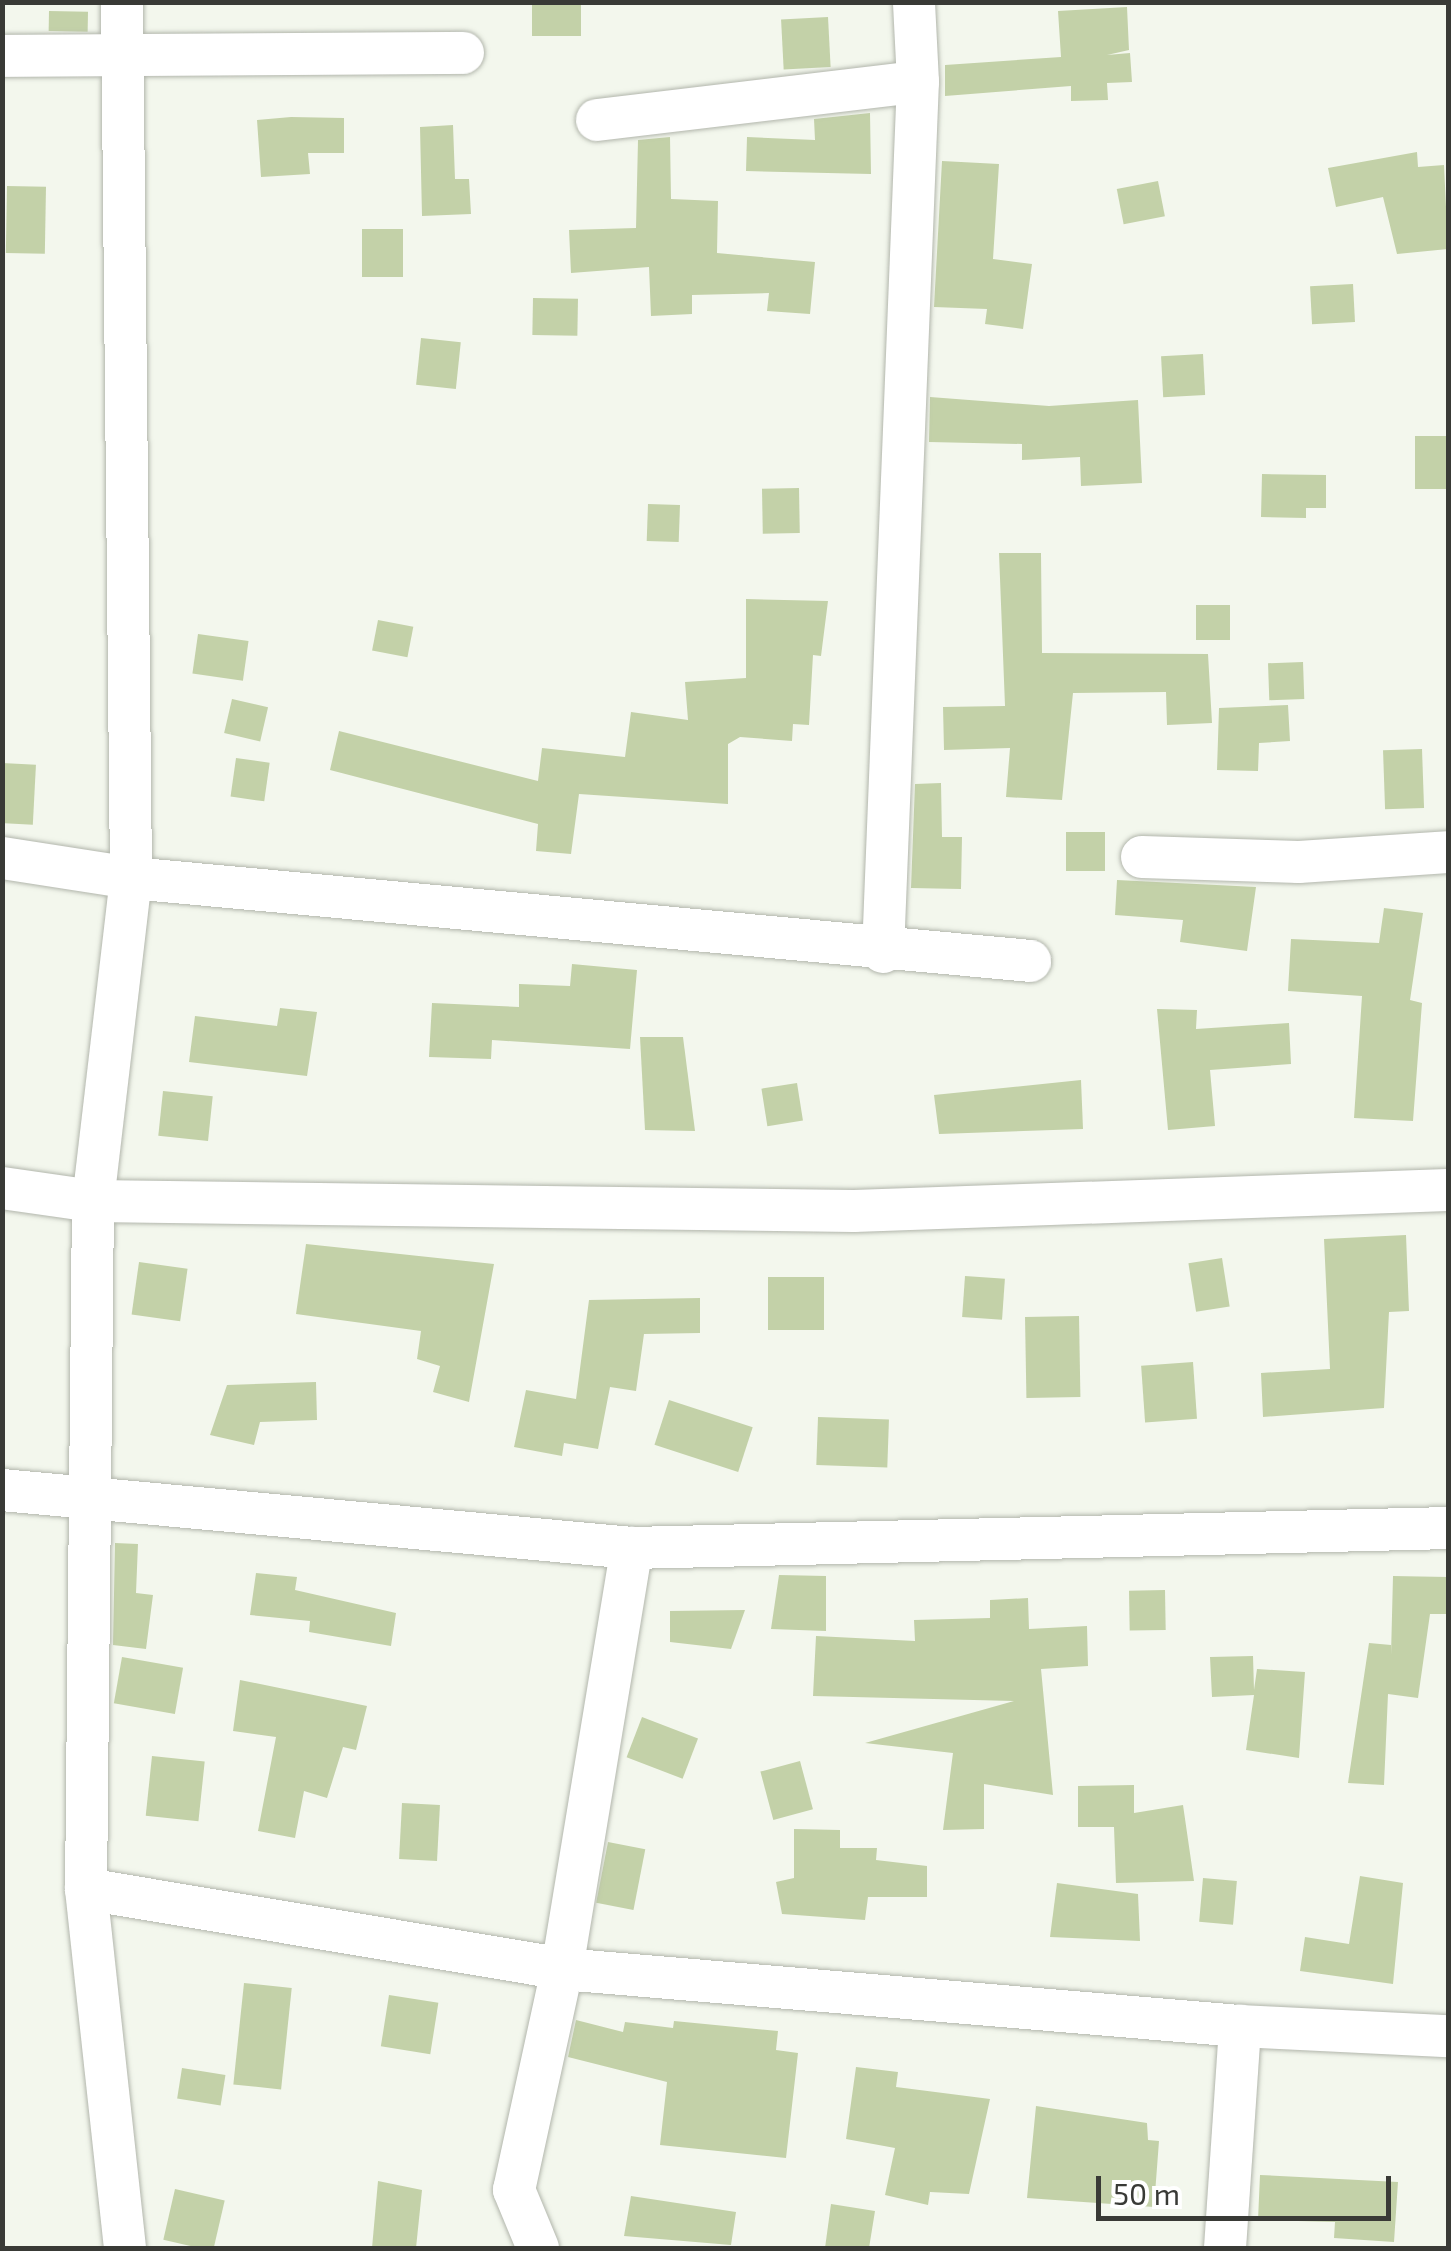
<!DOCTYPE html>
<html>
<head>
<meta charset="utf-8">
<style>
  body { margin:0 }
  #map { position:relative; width:1451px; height:2251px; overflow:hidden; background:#f3f7ed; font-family:"Exo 2",sans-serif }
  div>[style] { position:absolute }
  .building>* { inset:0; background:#c3d1a8; transform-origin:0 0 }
  .roads { filter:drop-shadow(0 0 2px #b2b6ac) drop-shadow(0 0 2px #b2b6ac) }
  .minor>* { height:42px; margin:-21px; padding:0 21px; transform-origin:21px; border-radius:21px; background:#fff }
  span { translate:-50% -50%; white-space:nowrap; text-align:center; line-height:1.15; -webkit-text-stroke:9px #fff; paint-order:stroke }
  .frame { position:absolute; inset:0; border:5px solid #393a36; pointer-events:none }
  .scale { position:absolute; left:1096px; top:2176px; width:295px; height:45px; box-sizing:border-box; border:5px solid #393a36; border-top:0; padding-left:12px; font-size:30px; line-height:35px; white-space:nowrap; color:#393a36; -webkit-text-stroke:8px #fff; paint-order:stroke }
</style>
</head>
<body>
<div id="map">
  <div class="building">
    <i style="left:532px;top:2px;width:49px;height:34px"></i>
    <i style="clip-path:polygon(1127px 7px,1129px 50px,1107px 55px,1130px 53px,1132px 82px,1107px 83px,1108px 100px,1071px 101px,1071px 86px,945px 96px,945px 65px,1061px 57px,1058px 11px)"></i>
    <i style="left:49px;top:11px;width:39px;height:20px;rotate:1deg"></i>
    <i style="left:828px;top:17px;width:50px;height:47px;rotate:87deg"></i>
    <i style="clip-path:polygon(870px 113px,871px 174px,746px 171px,747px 137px,815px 140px,814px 119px)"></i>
    <i style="clip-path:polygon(291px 117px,344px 118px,344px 153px,308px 153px,310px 174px,261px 177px,257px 120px)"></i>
    <i style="clip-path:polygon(453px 125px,455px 179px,469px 179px,471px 214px,422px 216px,420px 127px)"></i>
    <i style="clip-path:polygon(670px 137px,671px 199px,718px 201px,717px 253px,815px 262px,810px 314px,767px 311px,769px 293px,692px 295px,692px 314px,651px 316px,649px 267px,571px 273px,569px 230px,636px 228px,638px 140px)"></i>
    <i style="clip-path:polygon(1417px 152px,1418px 167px,1444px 165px,1448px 249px,1397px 254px,1383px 197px,1336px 207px,1328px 168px)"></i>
    <i style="clip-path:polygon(942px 161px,999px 164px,993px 259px,1032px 264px,1023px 329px,985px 324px,987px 309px,934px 307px)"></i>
    <i style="left:1158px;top:181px;width:36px;height:42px;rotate:79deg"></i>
    <i style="left:7px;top:186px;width:39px;height:67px;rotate:1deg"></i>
    <i style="left:362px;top:229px;width:41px;height:48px"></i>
    <i style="left:1353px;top:284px;width:38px;height:43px;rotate:87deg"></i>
    <i style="left:533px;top:298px;width:45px;height:37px;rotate:1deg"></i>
    <i style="left:421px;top:338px;width:40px;height:47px;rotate:6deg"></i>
    <i style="left:1203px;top:354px;width:41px;height:42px;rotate:87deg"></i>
    <i style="clip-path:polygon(930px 397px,1049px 406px,1138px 400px,1142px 483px,1081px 486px,1080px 457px,1022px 460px,1022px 444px,929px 442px)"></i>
    <i style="left:1448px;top:436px;width:53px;height:33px;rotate:90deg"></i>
    <i style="clip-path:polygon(1262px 474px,1326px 475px,1326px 508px,1306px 508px,1306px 518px,1261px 517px)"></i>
    <i style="left:799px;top:488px;width:45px;height:37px;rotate:89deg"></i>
    <i style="left:648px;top:504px;width:32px;height:37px;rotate:2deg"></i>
    <i style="clip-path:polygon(999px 553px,1041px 553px,1042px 653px,1208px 654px,1212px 723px,1167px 725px,1166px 692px,1073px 693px,1062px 800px,1006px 797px,1010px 748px,944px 750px,943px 707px,1005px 706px)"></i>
    <i style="clip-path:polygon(746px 599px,828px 601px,821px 656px,813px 655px,809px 725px,793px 724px,792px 741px,740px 737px,728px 744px,728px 804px,579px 794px,571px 854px,536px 851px,538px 824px,330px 770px,339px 731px,538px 781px,542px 748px,625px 757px,631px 712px,688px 720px,685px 682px,746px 678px)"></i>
    <i style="left:1196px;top:605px;width:34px;height:35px"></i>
    <i style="left:378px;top:620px;width:36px;height:31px;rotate:11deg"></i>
    <i style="left:198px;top:634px;width:51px;height:40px;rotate:8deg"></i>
    <i style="left:1303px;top:662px;width:37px;height:35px;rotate:88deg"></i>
    <i style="left:232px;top:699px;width:37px;height:35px;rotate:13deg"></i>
    <i style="clip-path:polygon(1288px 705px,1290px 741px,1259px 743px,1258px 771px,1217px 770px,1219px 708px)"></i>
    <i style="left:1422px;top:749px;width:59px;height:39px;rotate:88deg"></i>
    <i style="left:236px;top:758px;width:34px;height:39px;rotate:8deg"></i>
    <i style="left:2px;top:763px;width:34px;height:60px;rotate:3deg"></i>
    <i style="clip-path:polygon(941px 783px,942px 837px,962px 837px,961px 889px,911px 888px,915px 784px)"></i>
    <i style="left:1066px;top:832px;width:39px;height:39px"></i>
    <i style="clip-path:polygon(1117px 880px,1256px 887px,1247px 951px,1180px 942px,1183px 920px,1115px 915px)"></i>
    <i style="clip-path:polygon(1384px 908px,1423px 913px,1410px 1000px,1422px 1003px,1413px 1121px,1354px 1118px,1362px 996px,1288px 991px,1291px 939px,1379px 943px)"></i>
    <i style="clip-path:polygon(572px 964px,637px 970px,630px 1049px,492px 1040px,491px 1059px,429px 1057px,432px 1003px,519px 1007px,519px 984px,570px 986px)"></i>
    <i style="clip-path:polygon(280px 1008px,317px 1012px,307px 1076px,189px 1062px,195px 1016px,277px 1026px)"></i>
    <i style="clip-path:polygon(1157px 1009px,1197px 1010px,1196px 1029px,1289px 1023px,1291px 1064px,1210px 1070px,1215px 1126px,1168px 1130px)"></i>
    <i style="clip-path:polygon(640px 1037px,683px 1037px,695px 1131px,645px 1130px)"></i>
    <i style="clip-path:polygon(1081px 1080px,1083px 1129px,939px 1134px,934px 1095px)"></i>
    <i style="left:797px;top:1083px;width:38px;height:36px;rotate:81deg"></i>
    <i style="left:163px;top:1091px;width:50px;height:45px;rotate:6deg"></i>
    <i style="clip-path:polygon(1406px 1235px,1409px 1311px,1389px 1312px,1384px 1408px,1263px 1417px,1261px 1373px,1330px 1369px,1324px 1239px)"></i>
    <i style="clip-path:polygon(306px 1244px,494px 1264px,469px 1402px,433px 1392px,440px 1366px,417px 1359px,421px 1331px,296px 1314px)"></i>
    <i style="left:1222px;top:1258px;width:49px;height:34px;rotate:81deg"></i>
    <i style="left:139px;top:1262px;width:49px;height:53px;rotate:8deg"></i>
    <i style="left:965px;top:1276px;width:40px;height:41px;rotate:4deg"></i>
    <i style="left:768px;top:1277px;width:56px;height:53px"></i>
    <i style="clip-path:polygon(700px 1298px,700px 1333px,644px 1334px,636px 1391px,610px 1387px,598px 1449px,564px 1443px,562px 1456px,514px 1447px,526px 1390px,576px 1399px,589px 1300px)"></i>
    <i style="left:1079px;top:1316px;width:81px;height:54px;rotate:89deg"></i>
    <i style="left:1193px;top:1362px;width:57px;height:52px;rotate:86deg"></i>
    <i style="clip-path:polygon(316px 1382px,317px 1420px,260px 1422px,254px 1445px,210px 1435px,227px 1385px)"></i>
    <i style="left:669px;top:1400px;width:88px;height:47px;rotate:18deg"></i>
    <i style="left:818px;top:1417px;width:71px;height:48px;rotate:2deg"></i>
    <i style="clip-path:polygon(115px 1543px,138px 1544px,136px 1593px,153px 1595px,146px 1649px,113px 1645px)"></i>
    <i style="clip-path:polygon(256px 1573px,297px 1577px,295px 1590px,396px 1613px,391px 1646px,309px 1632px,310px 1621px,250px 1615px)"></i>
    <i style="clip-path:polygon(779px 1575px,826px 1576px,826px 1631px,771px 1629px)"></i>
    <i style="clip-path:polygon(1393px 1576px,1448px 1577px,1448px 1614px,1430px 1614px,1418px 1698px,1388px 1694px,1384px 1785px,1348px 1783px,1369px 1643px,1391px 1645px,1391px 1655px)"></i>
    <i style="left:1165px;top:1590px;width:40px;height:36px;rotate:89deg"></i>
    <i style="clip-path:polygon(1028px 1598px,1029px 1629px,1087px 1626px,1088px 1666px,1041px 1669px,1053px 1795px,984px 1784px,984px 1829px,943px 1830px,953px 1753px,865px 1743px,1014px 1701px,813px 1696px,816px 1636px,915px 1641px,914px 1620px,990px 1618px,990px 1600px)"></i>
    <i style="clip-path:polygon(745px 1610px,731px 1649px,670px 1642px,670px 1611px)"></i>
    <i style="clip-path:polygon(1253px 1656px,1254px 1690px,1257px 1669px,1305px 1672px,1299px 1758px,1246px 1750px,1254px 1695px,1212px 1697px,1210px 1657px)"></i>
    <i style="left:122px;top:1657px;width:62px;height:47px;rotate:10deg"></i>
    <i style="clip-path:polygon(240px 1680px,367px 1706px,356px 1750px,343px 1747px,327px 1798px,304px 1791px,295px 1838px,258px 1831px,276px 1737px,233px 1731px)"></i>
    <i style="left:642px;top:1717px;width:60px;height:43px;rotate:21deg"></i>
    <i style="left:152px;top:1756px;width:53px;height:60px;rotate:6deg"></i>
    <i style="left:800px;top:1761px;width:50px;height:41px;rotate:75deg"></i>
    <i style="clip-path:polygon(1134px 1785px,1134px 1813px,1183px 1805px,1194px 1881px,1116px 1883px,1114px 1827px,1078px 1827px,1078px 1786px)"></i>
    <i style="left:402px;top:1803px;width:38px;height:56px;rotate:3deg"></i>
    <i style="clip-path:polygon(794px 1829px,840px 1830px,840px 1848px,877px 1848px,876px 1860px,927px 1866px,927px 1897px,868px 1897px,865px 1920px,782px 1914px,776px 1882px,794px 1878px)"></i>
    <i style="left:608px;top:1842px;width:38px;height:62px;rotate:11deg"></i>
    <i style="clip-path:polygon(1360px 1876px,1403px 1883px,1393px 1984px,1300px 1971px,1305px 1937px,1349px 1944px)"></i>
    <i style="left:1203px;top:1878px;width:34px;height:44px;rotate:5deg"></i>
    <i style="clip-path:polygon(1057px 1883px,1138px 1894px,1140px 1941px,1050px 1937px)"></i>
    <i style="left:244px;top:1983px;width:48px;height:102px;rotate:6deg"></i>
    <i style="left:389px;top:1995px;width:50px;height:52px;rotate:9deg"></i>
    <i style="clip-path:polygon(576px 2020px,623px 2032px,625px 2022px,673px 2028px,674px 2021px,778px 2031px,776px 2050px,798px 2053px,786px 2158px,660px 2145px,667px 2082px,568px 2057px)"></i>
    <i style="clip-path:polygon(856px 2067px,898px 2072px,896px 2087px,990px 2099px,969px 2194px,930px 2192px,928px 2205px,885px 2195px,895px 2148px,846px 2139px)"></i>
    <i style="left:182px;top:2068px;width:44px;height:31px;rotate:9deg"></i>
    <i style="clip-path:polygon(1036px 2106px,1147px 2123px,1148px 2140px,1159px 2141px,1154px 2207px,1027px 2198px)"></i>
    <i style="clip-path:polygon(1260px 2175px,1398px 2182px,1394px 2242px,1334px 2238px,1335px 2222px,1258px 2220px)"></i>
    <i style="clip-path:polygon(378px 2181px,422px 2190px,416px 2248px,372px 2248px)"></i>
    <i style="left:175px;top:2189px;width:51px;height:52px;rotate:13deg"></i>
    <i style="clip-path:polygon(631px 2196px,736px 2212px,731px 2245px,624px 2236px)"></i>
    <i style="clip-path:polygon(831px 2204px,875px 2211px,869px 2248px,825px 2248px)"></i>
  </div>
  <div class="roads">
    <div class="minor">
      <i style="left:122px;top:2px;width:876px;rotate:89.41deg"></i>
      <i style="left:131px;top:878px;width:325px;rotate:96.7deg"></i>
      <i style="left:93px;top:1201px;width:688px;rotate:90.58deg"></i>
      <i style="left:86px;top:1889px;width:361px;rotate:83.8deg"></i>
      <i style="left:2px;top:56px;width:461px;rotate:-0.4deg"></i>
      <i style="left:597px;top:120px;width:323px;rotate:-6.8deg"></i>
      <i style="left:1142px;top:857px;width:157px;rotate:1.8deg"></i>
      <i style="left:1299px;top:862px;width:149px;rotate:-3.8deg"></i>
      <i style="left:2px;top:858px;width:131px;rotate:8.8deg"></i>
      <i style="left:131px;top:878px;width:903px;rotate:5.27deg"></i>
      <i style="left:883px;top:952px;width:871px;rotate:-87.7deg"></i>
      <i style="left:918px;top:82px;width:80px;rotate:-92.9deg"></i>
      <i style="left:2px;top:1188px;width:92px;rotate:8.1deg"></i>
      <i style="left:93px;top:1201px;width:761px;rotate:0.75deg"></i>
      <i style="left:854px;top:1211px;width:594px;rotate:-2.02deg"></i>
      <i style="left:2px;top:1490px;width:633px;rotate:5.26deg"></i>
      <i style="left:632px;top:1548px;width:816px;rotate:-1.4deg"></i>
      <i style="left:86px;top:1889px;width:483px;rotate:9.5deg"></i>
      <i style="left:562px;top:1969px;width:680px;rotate:4.81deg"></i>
      <i style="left:1240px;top:2026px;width:208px;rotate:2.8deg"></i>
      <i style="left:538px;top:2248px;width:63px;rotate:-112.5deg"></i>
      <i style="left:514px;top:2190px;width:226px;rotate:-77.7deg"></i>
      <i style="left:562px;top:1969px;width:427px;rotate:-80.6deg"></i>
      <i style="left:1225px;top:2248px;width:223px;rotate:-86.1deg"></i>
    </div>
  </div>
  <div class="frame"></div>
  <div class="scale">50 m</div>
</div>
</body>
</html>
